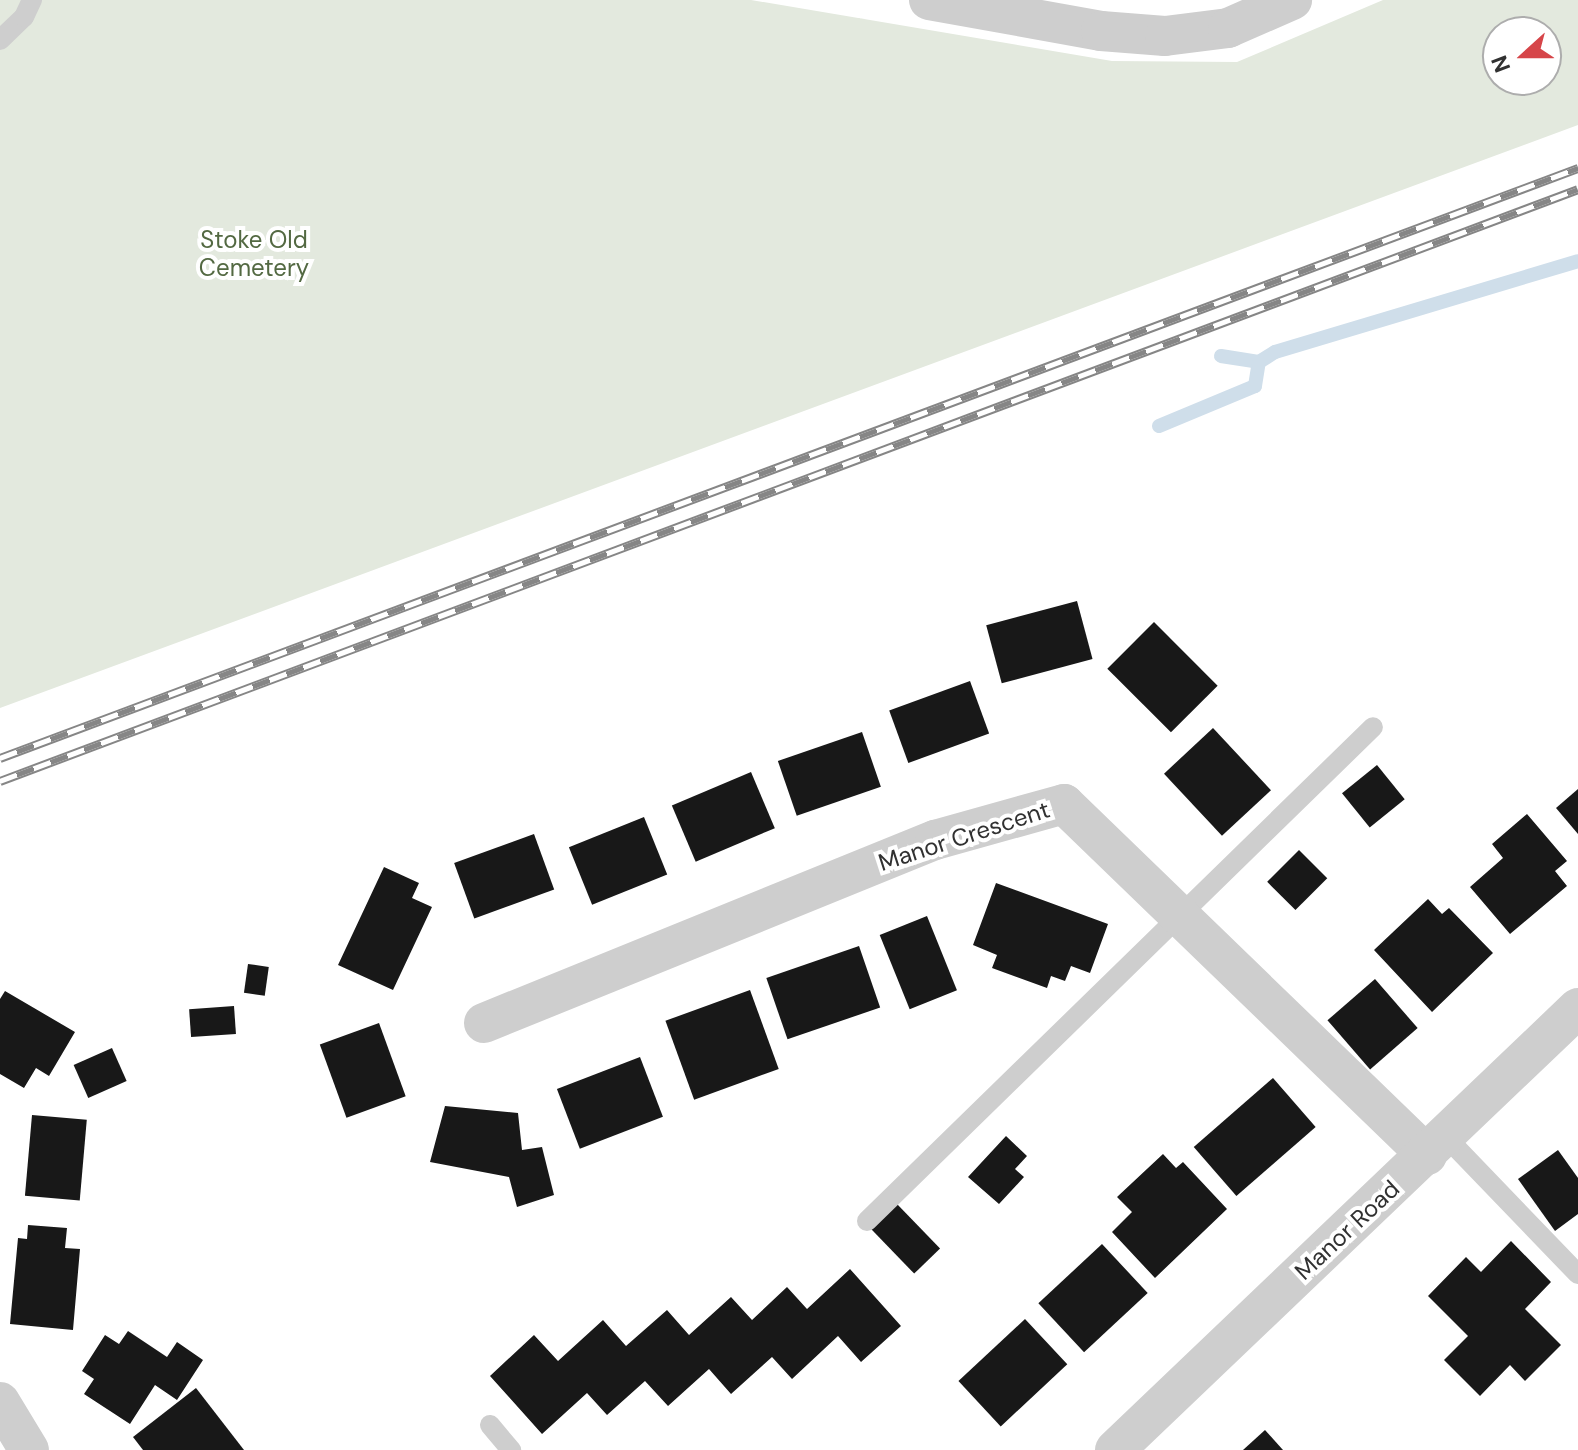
<!DOCTYPE html>
<html>
<head>
<meta charset="utf-8">
<style>
  body { margin:0 }
  #map { position:relative; width:1578px; height:1450px; overflow:hidden; background:#fff; font-family:"DM Sans",sans-serif }
  div>[style] { position:absolute }
  .green>* { inset:0; background:#e3e9de }
  .stream>* { height:14px; margin:-7px; padding:0 7px; transform-origin:7px; border-radius:7px; background:#cfdeea }
  .building>* { inset:0; background:#181818; transform-origin:0 0 }
  .service>* { height:20px; margin:-10px; padding:0 10px; transform-origin:10px; border-radius:10px; background:#cecece }
  .minor>* { height:40px; margin:-20px; padding:0 20px; transform-origin:20px; border-radius:20px; background:#cecece }
  .rail>* { height:9px; margin-top:-4.5px; transform-origin:0; background:repeating-linear-gradient(90deg,#fff 0 18px,#868686 0 36px); box-sizing:border-box; border-block:2px solid #868686 }
  span { translate:-50% -50%; white-space:nowrap; text-align:center; line-height:1.15; -webkit-text-stroke:8px #fff; paint-order:stroke }
  .park-label { font-size:24px; color:#536942 }
  .street-label { font-size:24px; color:#313131 }
  .north { position:absolute; left:1482px; top:16px; width:80px; height:80px; box-sizing:border-box; background:#fff; border:2px solid #adadad; border-radius:50%; rotate:249deg; font-size:22px; font-weight:700; line-height:32px; text-align:center; color:#313131 }
  .north::after { content:''; display:block; margin:auto; width:28px; height:36px; background:#d64549; clip-path:polygon(50% 0,100% 100%,50% 72%,0 100%) }
</style>
</head>
<body>
<div id="map">
  <div class="green">
    <i style="clip-path:polygon(evenodd,0 0,751px 0,1112px 61px,1237px 62px,1383px 0,1578px 0,1578px 125px,0 708px,0 0,1498px 32px,1546px 32px,1546px 80px,1498px 80px,1498px 32px)"></i>
  </div>
  <div class="stream">
    <i style="left:1221px;top:356px;width:38px;rotate:9deg"></i>
    <i style="left:1259px;top:362px;width:19px;rotate:-32deg"></i>
    <i style="left:1275px;top:352px;width:316px;rotate:-16.7deg"></i>
    <i style="left:1159px;top:426px;width:104px;rotate:-22.6deg"></i>
    <i style="left:1255px;top:386px;width:24px;rotate:-81deg"></i>
  </div>
  <div class="building">
    <i style="left:1077px;top:601px;width:60px;height:94px;rotate:75deg"></i>
    <i style="left:1154px;top:622px;width:90px;height:66px;rotate:45deg"></i>
    <i style="left:970px;top:681px;width:56px;height:86px;rotate:70deg"></i>
    <i style="left:1213px;top:728px;width:85px;height:67px;rotate:47deg"></i>
    <i style="left:862px;top:732px;width:58px;height:89px;rotate:71deg"></i>
    <i style="left:1377px;top:765px;width:44px;height:45px;rotate:51deg"></i>
    <i style="left:751px;top:772px;width:61px;height:86px;rotate:67deg"></i>
    <i style="clip-path:polygon(1578px 789px,1578px 834px,1556px 808px)"></i>
    <i style="clip-path:polygon(1527px 814px,1567px 861px,1555px 871px,1567px 886px,1510px 934px,1470px 887px,1503px 858px,1492px 844px)"></i>
    <i style="left:644px;top:817px;width:62px;height:81px;rotate:68deg"></i>
    <i style="left:534px;top:834px;width:59px;height:85px;rotate:70deg"></i>
    <i style="left:1299px;top:850px;width:40px;height:45px;rotate:45deg"></i>
    <i style="clip-path:polygon(384px 867px,419px 883px,412px 898px,432px 907px,393px 990px,338px 965px)"></i>
    <i style="clip-path:polygon(996px 883px,1108px 924px,1090px 973px,1071px 966px,1065px 981px,1051px 976px,1047px 988px,992px 968px,997px 955px,973px 945px)"></i>
    <i style="clip-path:polygon(1428px 899px,1442px 914px,1449px 908px,1493px 953px,1432px 1012px,1374px 950px)"></i>
    <i style="left:927px;top:916px;width:80px;height:51px;rotate:68deg"></i>
    <i style="left:859px;top:946px;width:65px;height:98px;rotate:71deg"></i>
    <i style="left:248px;top:964px;width:21px;height:29px;rotate:8deg"></i>
    <i style="left:1375px;top:979px;width:65px;height:63px;rotate:49deg"></i>
    <i style="left:750px;top:990px;width:84px;height:90px;rotate:70deg"></i>
    <i style="clip-path:polygon(5px 991px,75px 1032px,49px 1076px,36px 1068px,24px 1088px,0 1074px,0 999px)"></i>
    <i style="left:234px;top:1006px;width:28px;height:45px;rotate:86deg"></i>
    <i style="left:379px;top:1023px;width:78px;height:63px;rotate:70deg"></i>
    <i style="left:112px;top:1048px;width:36px;height:42px;rotate:66deg"></i>
    <i style="left:640px;top:1057px;width:64px;height:89px;rotate:69deg"></i>
    <i style="left:1273px;top:1078px;width:65px;height:105px;rotate:49deg"></i>
    <i style="clip-path:polygon(445px 1106px,518px 1113px,522px 1150px,542px 1147px,554px 1195px,517px 1207px,509px 1177px,430px 1162px)"></i>
    <i style="left:32px;top:1115px;width:55px;height:81px;rotate:5deg"></i>
    <i style="clip-path:polygon(1006px 1136px,1027px 1156px,1015px 1169px,1024px 1177px,999px 1204px,968px 1177px)"></i>
    <i style="clip-path:polygon(1558px 1150px,1578px 1178px,1578px 1214px,1555px 1231px,1518px 1179px)"></i>
    <i style="clip-path:polygon(1163px 1154px,1176px 1168px,1183px 1162px,1227px 1209px,1155px 1278px,1112px 1232px,1132px 1212px,1117px 1197px)"></i>
    <i style="left:897px;top:1204px;width:62px;height:36px;rotate:46deg"></i>
    <i style="clip-path:polygon(28px 1225px,67px 1228px,65px 1248px,80px 1249px,73px 1330px,10px 1324px,18px 1238px,27px 1239px)"></i>
    <i style="clip-path:polygon(1511px 1241px,1551px 1282px,1525px 1309px,1561px 1345px,1525px 1381px,1510px 1365px,1480px 1396px,1444px 1360px,1468px 1336px,1428px 1296px,1466px 1257px,1481px 1272px)"></i>
    <i style="left:1102px;top:1244px;width:67px;height:87px;rotate:47deg"></i>
    <i style="clip-path:polygon(850px 1269px,901px 1326px,861px 1362px,838px 1336px,792px 1379px,772px 1357px,731px 1394px,709px 1369px,668px 1406px,645px 1381px,607px 1415px,587px 1393px,542px 1434px,490px 1376px,534px 1335px,558px 1361px,603px 1320px,626px 1346px,667px 1310px,689px 1335px,731px 1297px,752px 1320px,787px 1287px,807px 1309px)"></i>
    <i style="left:1025px;top:1319px;width:62px;height:91px;rotate:47deg"></i>
    <i style="clip-path:polygon(128px 1331px,167px 1357px,177px 1342px,203px 1360px,177px 1400px,155px 1385px,130px 1424px,84px 1394px,94px 1379px,82px 1371px,105px 1335px,119px 1344px)"></i>
    <i style="clip-path:polygon(196px 1388px,244px 1450px,143px 1450px,133px 1437px)"></i>
    <i style="clip-path:polygon(1265px 1430px,1283px 1450px,1243px 1450px)"></i>
  </div>
  <div class="service">
    <i style="left:0;top:40px;width:33px;rotate:-44deg"></i>
    <i style="left:24px;top:17px;width:19px;rotate:-65deg"></i>
    <i style="left:1446px;top:1137px;width:190px;rotate:46.1deg"></i>
    <i style="left:867px;top:1221px;width:707px;rotate:-44.31deg"></i>
    <i style="left:490px;top:1425px;width:33px;rotate:50deg"></i>
  </div>
  <div class="minor">
    <i style="left:929px;top:0;width:175px;rotate:10.2deg"></i>
    <i style="left:1101px;top:31px;width:64px;rotate:4.5deg"></i>
    <i style="left:1165px;top:36px;width:64px;rotate:-7.2deg"></i>
    <i style="left:1228px;top:28px;width:70px;rotate:-23.6deg"></i>
    <i style="left:484px;top:1023px;width:487px;rotate:-22.1deg"></i>
    <i style="left:935px;top:840px;width:134px;rotate:-15.6deg"></i>
    <i style="left:1064px;top:804px;width:505px;rotate:44.04deg"></i>
    <i style="left:0;top:1402px;width:56px;rotate:58.9deg"></i>
    <i style="left:1115px;top:1450px;width:640px;rotate:-43.67deg"></i>
  </div>
  <div class="rail">
    <i style="left:0;top:758px;width:1685px;rotate:-20.5deg"></i>
    <i style="left:0;top:781px;width:1685px;rotate:-20.56deg"></i>
  </div>
  <div class="park-label">
    <span style="left:254px;top:254px">Stoke Old<br>Cemetery</span>
  </div>
  <div class="street-label">
    <span style="left:964px;top:836px;rotate:-18deg">Manor Crescent</span>
    <span style="left:1347px;top:1230px;rotate:-43deg">Manor Road</span>
  </div>
  <div class="north">N</div>
</div>
</body>
</html>
